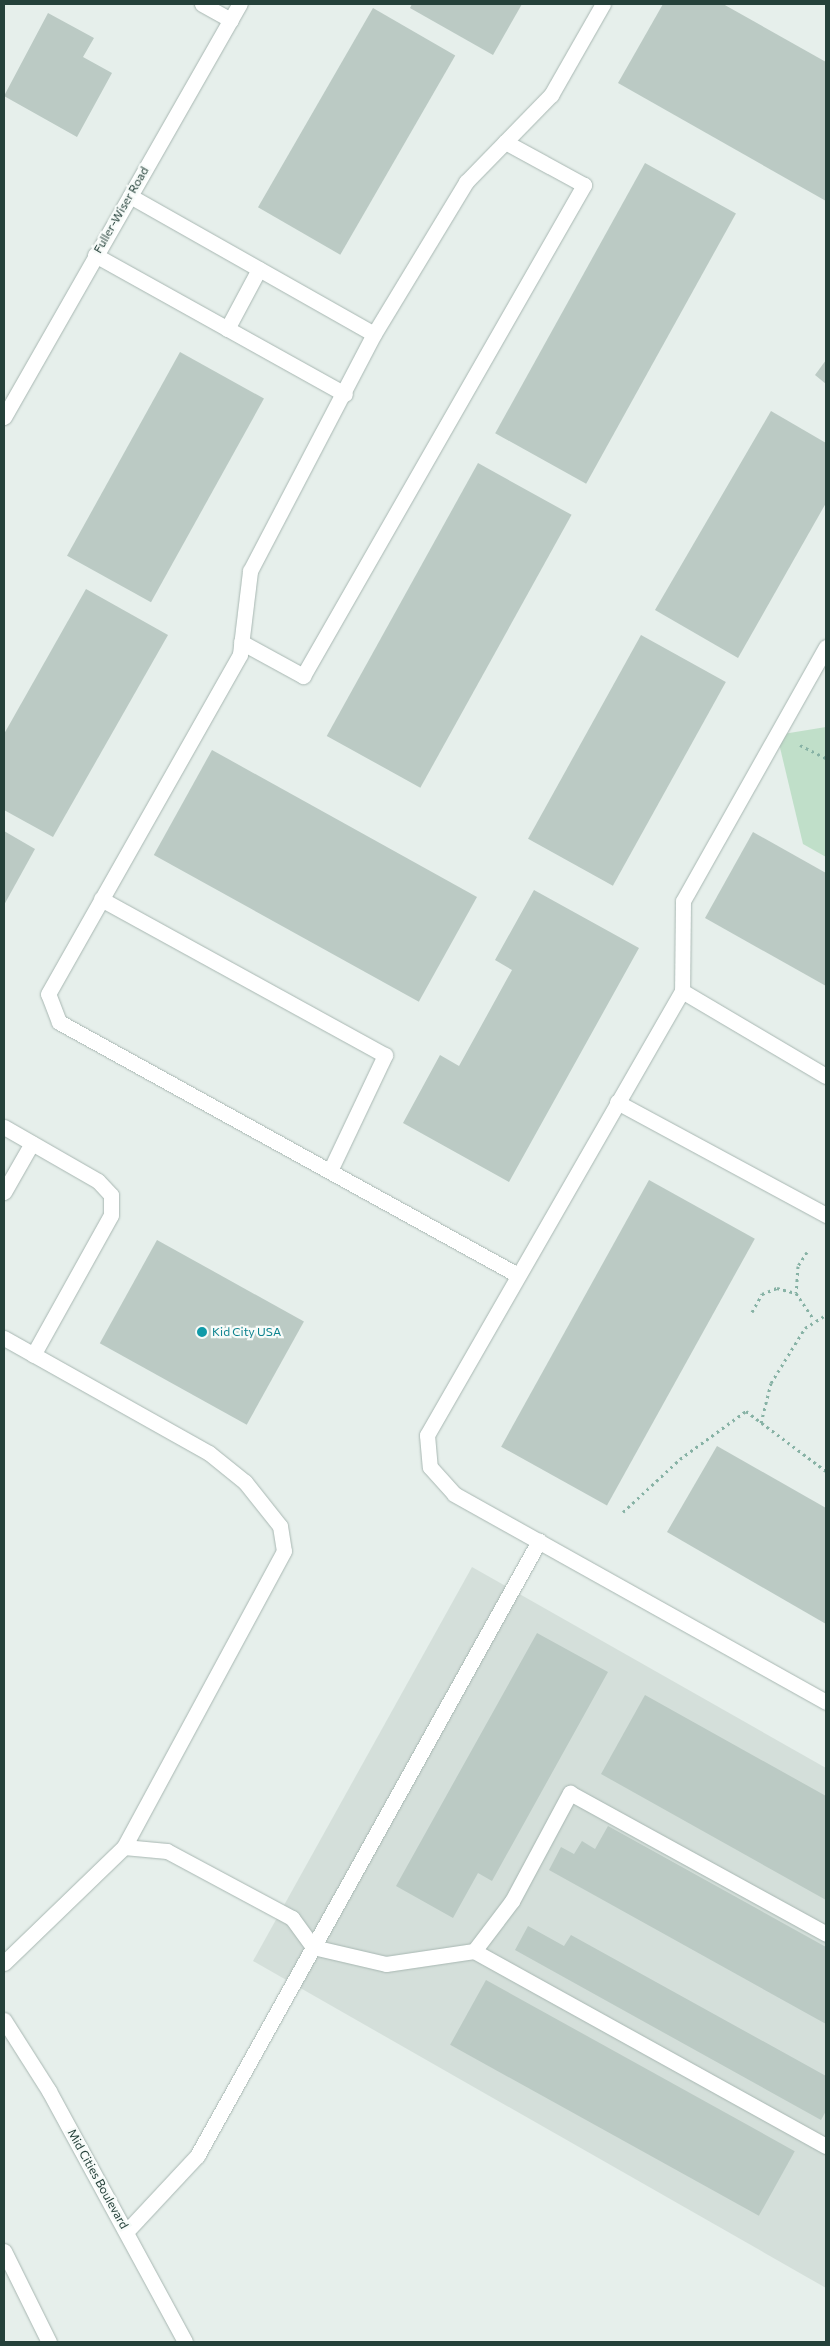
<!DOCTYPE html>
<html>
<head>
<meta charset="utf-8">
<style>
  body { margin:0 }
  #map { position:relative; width:830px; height:2346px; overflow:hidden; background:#e6efeb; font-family:Commissioner,sans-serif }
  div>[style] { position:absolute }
  .built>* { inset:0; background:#d4dfda }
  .green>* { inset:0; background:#c0dfc9 }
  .building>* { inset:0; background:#bbcac4; transform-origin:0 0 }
  .path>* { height:3px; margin-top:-1.5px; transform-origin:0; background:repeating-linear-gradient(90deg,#87b2a5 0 2.5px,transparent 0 6.5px) }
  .roads { filter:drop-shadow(0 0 1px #a8b7b2) drop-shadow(0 0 1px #a8b7b2) }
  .lane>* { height:15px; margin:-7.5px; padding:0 7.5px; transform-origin:7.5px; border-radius:7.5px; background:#fff }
  .street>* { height:15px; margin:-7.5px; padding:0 7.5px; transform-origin:7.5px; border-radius:7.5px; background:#fff }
  .secondary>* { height:15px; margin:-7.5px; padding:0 7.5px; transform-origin:7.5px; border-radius:7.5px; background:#fff }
  .dots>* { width:14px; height:14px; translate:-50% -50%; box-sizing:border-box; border:2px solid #f7fbf9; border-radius:50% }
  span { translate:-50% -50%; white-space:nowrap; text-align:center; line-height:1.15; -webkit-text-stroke:4.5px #f7fbf9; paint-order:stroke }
  .street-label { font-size:12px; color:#25413a }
  .culture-label { font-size:12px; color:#0d838f }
  .left { translate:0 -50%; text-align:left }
  .frame { position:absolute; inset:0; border:5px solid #25413a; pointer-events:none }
</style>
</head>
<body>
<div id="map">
  <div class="built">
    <i style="clip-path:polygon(472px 1567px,826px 1768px,826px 2288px,253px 1961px)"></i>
  </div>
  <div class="green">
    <i style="clip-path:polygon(826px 727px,826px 857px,803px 844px,777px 735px)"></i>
  </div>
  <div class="building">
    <i style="clip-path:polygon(412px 4px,522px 4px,493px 55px,410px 8px)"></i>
    <i style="clip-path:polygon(663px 4px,723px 4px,826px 62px,826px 201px,618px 83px)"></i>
    <i style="left:373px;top:8px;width:95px;height:230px;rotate:30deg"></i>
    <i style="clip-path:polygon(48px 13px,94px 38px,83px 57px,112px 73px,77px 137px,4px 96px)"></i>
    <i style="left:645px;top:163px;width:104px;height:309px;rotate:29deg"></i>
    <i style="left:180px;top:352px;width:96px;height:233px;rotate:29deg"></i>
    <i style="clip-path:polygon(826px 360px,826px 384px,815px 375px)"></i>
    <i style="clip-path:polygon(771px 411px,826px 443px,826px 503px,738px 658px,655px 610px)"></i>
    <i style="left:478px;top:463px;width:107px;height:312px;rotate:29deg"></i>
    <i style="clip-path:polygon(86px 589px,168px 635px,53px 837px,4px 810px,4px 734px)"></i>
    <i style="left:641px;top:635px;width:97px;height:233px;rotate:29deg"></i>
    <i style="left:212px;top:750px;width:303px;height:120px;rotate:29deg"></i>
    <i style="clip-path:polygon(4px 831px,35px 849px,4px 905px)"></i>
    <i style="clip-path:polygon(753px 832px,826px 873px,826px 986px,705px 918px)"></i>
    <i style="clip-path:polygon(534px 890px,639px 948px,509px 1182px,403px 1123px,440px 1055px,459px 1066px,512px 970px,495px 960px)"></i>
    <i style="left:649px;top:1180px;width:121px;height:305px;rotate:29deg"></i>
    <i style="left:157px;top:1240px;width:168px;height:118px;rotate:29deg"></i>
    <i style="clip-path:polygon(717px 1446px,826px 1508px,826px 1624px,667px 1532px)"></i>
    <i style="clip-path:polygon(537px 1633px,608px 1672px,492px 1881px,478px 1873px,453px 1918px,396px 1886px)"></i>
    <i style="clip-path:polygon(645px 1695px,826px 1796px,826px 1900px,601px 1774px)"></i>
    <i style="clip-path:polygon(608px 1826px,826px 1947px,826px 2024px,549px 1870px,561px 1847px,574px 1854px,582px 1841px,595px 1849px)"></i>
    <i style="clip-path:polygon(528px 1926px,564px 1946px,571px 1935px,826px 2076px,826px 2111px,821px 2120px,515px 1950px)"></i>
    <i style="left:486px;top:1980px;width:353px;height:74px;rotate:29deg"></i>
  </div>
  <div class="path">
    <i style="left:800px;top:745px;width:29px;rotate:27deg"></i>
    <i style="left:807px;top:1252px;width:17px;rotate:123deg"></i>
    <i style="left:798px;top:1266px;width:27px;rotate:94deg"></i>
    <i style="left:796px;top:1293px;width:32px;rotate:56deg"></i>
    <i style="left:752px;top:1312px;width:21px;rotate:-61deg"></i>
    <i style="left:762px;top:1294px;width:16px;rotate:-22deg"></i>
    <i style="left:777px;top:1288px;width:20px;rotate:15deg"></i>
    <i style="left:761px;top:1423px;width:41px;rotate:-76deg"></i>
    <i style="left:771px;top:1383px;width:65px;rotate:-58.3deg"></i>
    <i style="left:805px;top:1328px;width:25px;rotate:-32deg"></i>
    <i style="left:623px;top:1512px;width:78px;rotate:-42.9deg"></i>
    <i style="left:680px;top:1459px;width:82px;rotate:-36deg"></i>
    <i style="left:746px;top:1411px;width:100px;rotate:36.9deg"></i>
  </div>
  <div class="roads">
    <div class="lane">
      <i style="left:130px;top:196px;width:280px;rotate:29.5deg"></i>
      <i style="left:95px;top:255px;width:286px;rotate:29.1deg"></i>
      <i style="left:227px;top:329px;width:68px;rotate:-61.9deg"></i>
      <i style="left:241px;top:642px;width:71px;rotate:28.7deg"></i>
      <i style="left:303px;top:676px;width:566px;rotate:-60.22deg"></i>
      <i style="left:584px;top:185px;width:90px;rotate:-151.4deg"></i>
      <i style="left:826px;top:647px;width:291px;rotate:119.4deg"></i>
      <i style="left:683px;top:901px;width:90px;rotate:90.6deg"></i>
      <i style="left:682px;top:991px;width:512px;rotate:119.87deg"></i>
      <i style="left:427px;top:1435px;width:32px;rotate:85deg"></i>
      <i style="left:430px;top:1467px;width:36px;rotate:48deg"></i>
      <i style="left:454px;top:1494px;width:426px;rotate:29.2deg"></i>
      <i style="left:101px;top:899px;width:324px;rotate:28.8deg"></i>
      <i style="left:385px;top:1055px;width:128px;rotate:115.4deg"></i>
      <i style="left:682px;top:991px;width:167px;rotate:30.6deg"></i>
      <i style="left:617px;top:1102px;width:238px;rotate:28.4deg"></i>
      <i style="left:4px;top:1127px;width:108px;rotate:29.9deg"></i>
      <i style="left:98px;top:1181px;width:19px;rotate:47deg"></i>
      <i style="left:111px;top:1195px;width:20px;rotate:90deg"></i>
      <i style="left:111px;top:1215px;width:160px;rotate:119.1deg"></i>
      <i style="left:4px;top:1192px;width:56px;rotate:-60.3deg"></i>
      <i style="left:516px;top:1274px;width:522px;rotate:-151.13deg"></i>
      <i style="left:59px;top:1022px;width:30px;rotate:-111deg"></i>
      <i style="left:48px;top:994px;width:390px;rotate:-60.5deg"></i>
      <i style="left:240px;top:654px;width:84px;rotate:-83.1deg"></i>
      <i style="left:250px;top:571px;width:267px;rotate:-62.4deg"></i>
      <i style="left:374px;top:334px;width:178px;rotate:-58.8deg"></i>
      <i style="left:466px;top:182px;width:122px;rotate:-45.7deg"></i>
      <i style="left:551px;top:95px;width:105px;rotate:-60.3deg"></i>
      <i style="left:4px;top:1338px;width:235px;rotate:29.3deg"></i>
      <i style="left:209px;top:1453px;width:46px;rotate:38.9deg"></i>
      <i style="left:245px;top:1482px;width:56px;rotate:51.5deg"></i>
      <i style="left:280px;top:1526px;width:25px;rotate:81deg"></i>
      <i style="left:284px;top:1551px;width:336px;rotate:118.4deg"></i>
      <i style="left:124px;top:1847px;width:167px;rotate:136deg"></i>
      <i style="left:124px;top:1847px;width:43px;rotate:5.3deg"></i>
      <i style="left:167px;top:1851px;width:142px;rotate:28.2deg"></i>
      <i style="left:292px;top:1918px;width:36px;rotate:54deg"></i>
      <i style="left:313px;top:1947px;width:75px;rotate:13.1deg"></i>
      <i style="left:386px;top:1964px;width:89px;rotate:-8.4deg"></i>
      <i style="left:474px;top:1951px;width:63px;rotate:-52.8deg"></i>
      <i style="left:512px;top:1901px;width:123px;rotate:-61.8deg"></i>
      <i style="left:570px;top:1793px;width:292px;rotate:28.8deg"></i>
      <i style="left:474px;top:1951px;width:402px;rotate:29deg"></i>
      <i style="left:127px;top:2231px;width:103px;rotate:-47deg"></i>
      <i style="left:197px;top:2156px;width:704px;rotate:-60.92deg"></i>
    </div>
    <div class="street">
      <i style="left:202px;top:4px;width:33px;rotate:29deg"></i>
    </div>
    <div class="secondary">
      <i style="left:4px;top:417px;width:476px;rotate:-60.3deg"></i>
      <i style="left:4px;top:2020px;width:84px;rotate:57.6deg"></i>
      <i style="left:49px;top:2091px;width:285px;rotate:61.5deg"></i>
      <i style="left:4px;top:2251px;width:102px;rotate:63.7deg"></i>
    </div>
  </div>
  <div class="dots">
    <i style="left:202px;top:1332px;background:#0f9aa8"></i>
  </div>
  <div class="street-label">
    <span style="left:121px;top:210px;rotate:-60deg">Fuller-Wiser Road</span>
    <span style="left:98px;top:2179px;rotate:61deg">Mid Cities Boulevard</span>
  </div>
  <div class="culture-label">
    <span class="left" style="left:212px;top:1332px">Kid City USA</span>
  </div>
  <div class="frame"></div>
</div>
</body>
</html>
